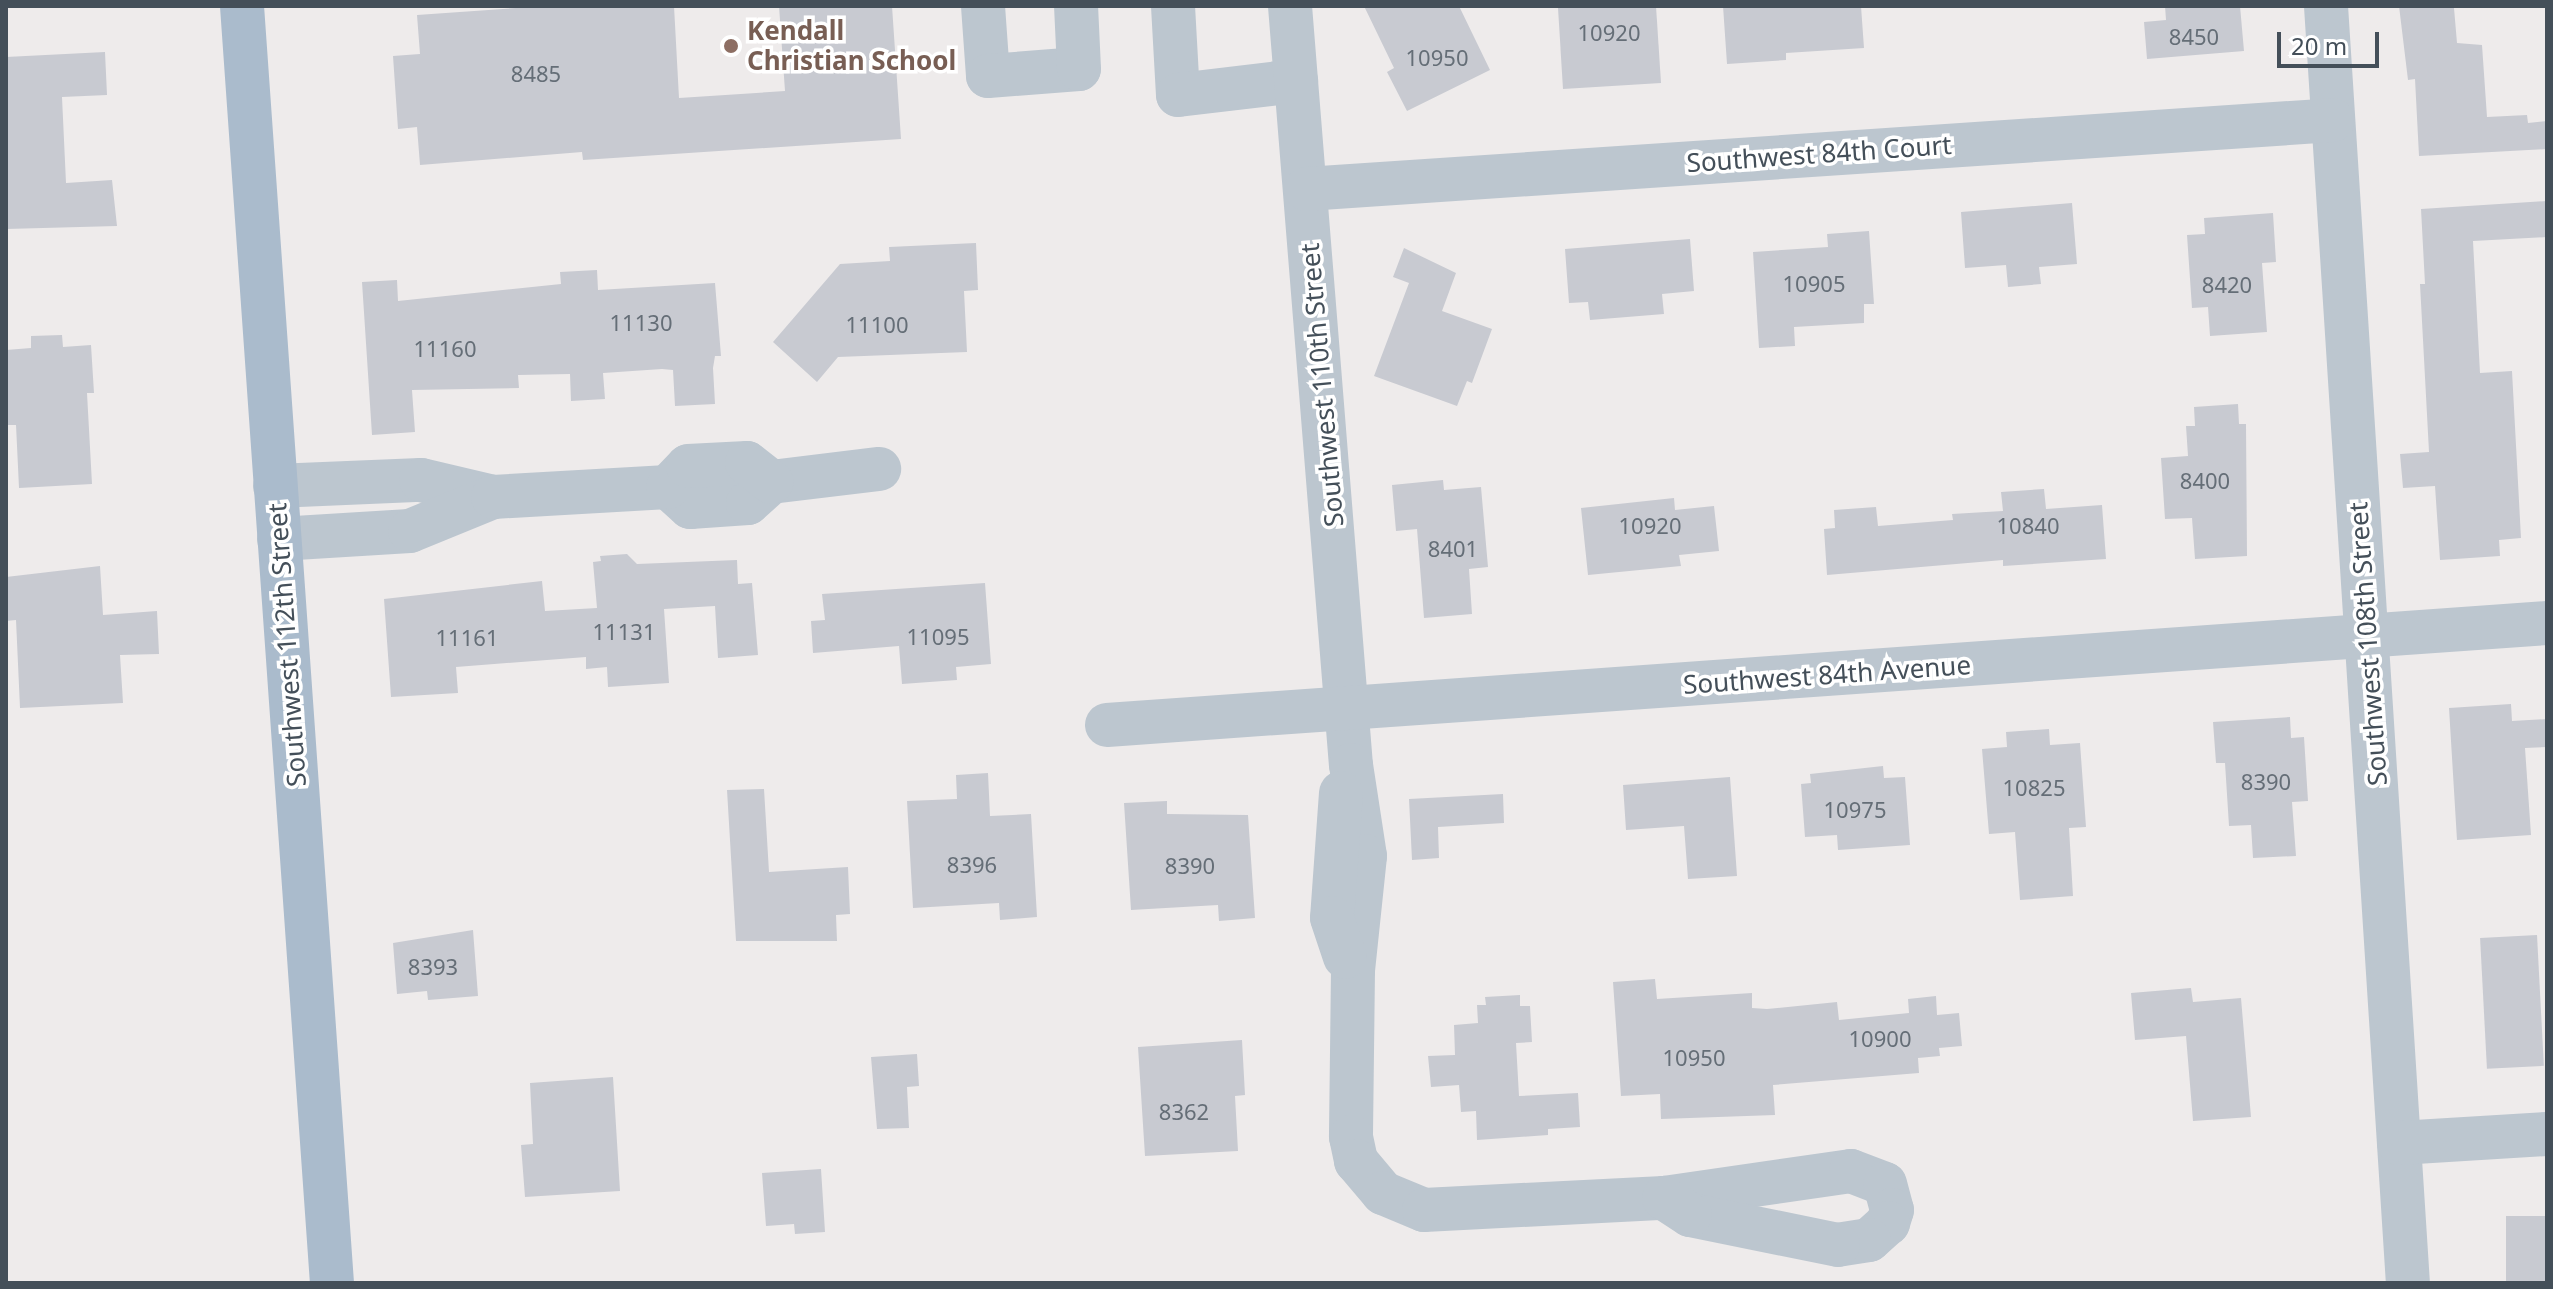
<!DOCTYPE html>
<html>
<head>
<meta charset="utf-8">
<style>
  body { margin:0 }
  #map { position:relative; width:2553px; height:1289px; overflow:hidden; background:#eeebeb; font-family:"Noto Sans",sans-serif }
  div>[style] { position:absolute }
  .building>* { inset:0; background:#c8cad1; transform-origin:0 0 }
  .minor>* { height:44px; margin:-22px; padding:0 22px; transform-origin:22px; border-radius:22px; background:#bcc6cf }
  .major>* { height:44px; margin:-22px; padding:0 22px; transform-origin:22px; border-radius:22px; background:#abc }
  .dots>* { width:22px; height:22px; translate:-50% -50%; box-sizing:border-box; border:4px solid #fff; border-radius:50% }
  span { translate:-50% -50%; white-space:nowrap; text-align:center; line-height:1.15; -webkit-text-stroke:7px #fff; paint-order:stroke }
  .number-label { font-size:22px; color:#656e77 }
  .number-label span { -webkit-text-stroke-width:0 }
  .education-label { font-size:26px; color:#785e54; font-weight:700 }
  .left { translate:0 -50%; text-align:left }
  .street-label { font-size:26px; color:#444f59 }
  .frame { position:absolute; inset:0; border:8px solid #444f59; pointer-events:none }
  .scale { position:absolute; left:2277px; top:32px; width:102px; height:36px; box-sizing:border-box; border:4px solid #444f59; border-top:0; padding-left:10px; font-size:24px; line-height:28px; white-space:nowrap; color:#444f59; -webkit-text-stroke:6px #fff; paint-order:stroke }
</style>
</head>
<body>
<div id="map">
  <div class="building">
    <i style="clip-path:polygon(544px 6px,674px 6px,679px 98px,785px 91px,779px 6px,892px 6px,901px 139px,583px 160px,582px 152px,420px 165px,417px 127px,398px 129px,393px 56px,420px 54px,417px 15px)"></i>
    <i style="clip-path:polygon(1364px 6px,1459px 6px,1490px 70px,1407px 111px,1387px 72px,1394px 68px)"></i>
    <i style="clip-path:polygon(1579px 6px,1656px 6px,1661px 83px,1563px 89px,1558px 8px)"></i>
    <i style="clip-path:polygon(1723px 6px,1861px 6px,1864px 48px,1786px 53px,1786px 60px,1727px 64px)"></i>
    <i style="clip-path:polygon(2165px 6px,2240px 6px,2244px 51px,2147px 59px,2144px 22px,2166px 20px)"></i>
    <i style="clip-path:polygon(2399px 6px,2454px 8px,2457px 43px,2482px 45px,2487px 117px,2527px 115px,2528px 123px,2547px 121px,2547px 149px,2419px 156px,2415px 79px,2408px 80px)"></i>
    <i style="clip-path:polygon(105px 52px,107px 95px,62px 97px,66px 183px,112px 180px,117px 226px,6px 229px,6px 57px)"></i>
    <i style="clip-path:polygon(2547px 201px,2547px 237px,2473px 241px,2480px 373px,2512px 371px,2521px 538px,2499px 540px,2500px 556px,2440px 560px,2435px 486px,2403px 488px,2400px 454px,2429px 452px,2420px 284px,2425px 284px,2421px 209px)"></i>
    <i style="clip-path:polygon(2072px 203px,2077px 264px,2039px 267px,2041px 284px,2008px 287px,2006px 265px,1965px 268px,1961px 212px)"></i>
    <i style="clip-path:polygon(2273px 213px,2276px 262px,2262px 263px,2267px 332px,2210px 336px,2208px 307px,2192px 308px,2187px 235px,2205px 234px,2204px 218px)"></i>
    <i style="clip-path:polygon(1869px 231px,1874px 304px,1864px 304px,1864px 323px,1794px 327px,1795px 346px,1759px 348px,1753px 252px,1828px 247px,1827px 234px)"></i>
    <i style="clip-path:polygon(1690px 239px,1694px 291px,1662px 294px,1664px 314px,1590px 320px,1588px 302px,1569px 303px,1565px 249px)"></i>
    <i style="clip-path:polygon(976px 243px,978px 290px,964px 291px,967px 352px,838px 357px,817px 382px,773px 342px,840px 264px,890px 261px,889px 247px)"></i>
    <i style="clip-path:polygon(1404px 248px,1456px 273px,1442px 311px,1492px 329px,1472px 383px,1467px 381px,1457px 406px,1374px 376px,1409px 283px,1393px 277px)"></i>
    <i style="clip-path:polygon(597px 270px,598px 290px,715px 283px,721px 356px,715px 356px,713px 368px,715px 404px,675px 406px,673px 370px,662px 369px,603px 373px,605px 399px,571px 401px,570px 374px,518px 375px,519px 388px,412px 390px,415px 432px,372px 435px,362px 282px,397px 280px,398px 301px,561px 284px,560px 272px)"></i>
    <i style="clip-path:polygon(62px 335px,63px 347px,91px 345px,94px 393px,87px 393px,92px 484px,19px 488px,16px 425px,6px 425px,6px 350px,31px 348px,31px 336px)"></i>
    <i style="clip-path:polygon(2238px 404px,2239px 424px,2246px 424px,2247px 556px,2195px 559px,2192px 518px,2165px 519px,2161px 458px,2188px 456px,2186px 426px,2195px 426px,2194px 407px)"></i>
    <i style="clip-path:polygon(1443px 480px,1444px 490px,1481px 487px,1488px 567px,1469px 569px,1472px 614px,1424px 618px,1417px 529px,1396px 531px,1392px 485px)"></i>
    <i style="clip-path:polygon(2044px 489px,2046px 509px,2102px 505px,2106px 559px,2003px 566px,2003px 560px,1827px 575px,1824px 529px,1835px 528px,1834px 510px,1876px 507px,1878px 526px,1953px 520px,1952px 514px,2003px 511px,2001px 492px)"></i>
    <i style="clip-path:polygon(1674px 498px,1675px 510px,1714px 506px,1719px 551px,1679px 555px,1681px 566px,1588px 575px,1581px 508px)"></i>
    <i style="clip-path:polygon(627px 554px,637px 564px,737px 560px,738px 584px,752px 583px,758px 655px,718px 658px,715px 606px,664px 609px,669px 683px,608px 687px,607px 667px,586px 669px,586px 657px,456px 667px,458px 693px,391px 697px,384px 599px,542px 581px,545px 611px,597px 608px,593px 562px,601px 561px,600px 556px)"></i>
    <i style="clip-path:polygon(100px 566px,103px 615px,157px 611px,159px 654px,120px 655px,123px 703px,20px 708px,16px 620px,6px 621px,6px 577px)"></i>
    <i style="clip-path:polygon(985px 583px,991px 664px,956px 667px,957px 680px,902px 684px,899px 646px,813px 653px,811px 621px,825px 620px,822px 594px)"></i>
    <i style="clip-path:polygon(2511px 704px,2512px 721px,2547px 719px,2547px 747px,2525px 748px,2531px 835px,2457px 840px,2449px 708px)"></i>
    <i style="clip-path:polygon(2290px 717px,2291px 738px,2304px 737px,2308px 801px,2292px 802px,2296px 856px,2253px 858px,2251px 825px,2229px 826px,2225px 763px,2216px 763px,2213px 722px)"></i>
    <i style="clip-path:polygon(2049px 729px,2050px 745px,2080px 743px,2086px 827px,2069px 828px,2073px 896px,2020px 900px,2015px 832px,1989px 834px,1982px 749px,2007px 747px,2006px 732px)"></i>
    <i style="clip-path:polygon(1883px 766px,1884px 778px,1905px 777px,1910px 845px,1838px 850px,1837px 835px,1805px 837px,1801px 784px,1811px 783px,1810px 774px)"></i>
    <i style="clip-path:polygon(988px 773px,990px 816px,1031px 814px,1037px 917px,1000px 920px,999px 903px,913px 908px,907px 801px,957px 799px,956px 775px)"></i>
    <i style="clip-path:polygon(1730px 777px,1737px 876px,1688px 879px,1684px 826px,1626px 830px,1623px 785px)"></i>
    <i style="clip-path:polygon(764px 789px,769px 872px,848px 867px,850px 914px,836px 915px,837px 941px,736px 941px,727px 790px)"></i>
    <i style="clip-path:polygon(1503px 794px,1504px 823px,1438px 827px,1439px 858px,1412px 860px,1409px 799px)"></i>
    <i style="clip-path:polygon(1167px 801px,1167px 814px,1248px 815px,1255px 918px,1219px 921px,1218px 905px,1131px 910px,1124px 803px)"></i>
    <i style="clip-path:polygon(473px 930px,478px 996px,428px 1000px,427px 991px,397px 994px,393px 943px)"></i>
    <i style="left:2537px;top:935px;width:131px;height:57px;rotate:87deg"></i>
    <i style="clip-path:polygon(1655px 979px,1657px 999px,1752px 993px,1752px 1008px,1767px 1009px,1837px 1002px,1839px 1020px,1909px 1013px,1908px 999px,1936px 996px,1937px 1015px,1959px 1013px,1962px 1046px,1939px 1048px,1940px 1056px,1918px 1058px,1919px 1073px,1773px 1085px,1775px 1115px,1661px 1119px,1660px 1094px,1621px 1096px,1613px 982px)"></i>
    <i style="clip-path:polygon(2191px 988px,2193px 1002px,2241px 998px,2251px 1117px,2193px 1121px,2186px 1036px,2135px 1040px,2131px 993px)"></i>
    <i style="clip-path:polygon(1520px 995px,1520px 1006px,1530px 1006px,1532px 1042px,1516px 1043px,1519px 1096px,1578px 1093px,1580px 1127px,1548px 1129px,1548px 1135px,1477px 1140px,1476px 1111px,1461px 1112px,1459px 1085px,1431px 1087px,1428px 1056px,1455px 1055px,1454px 1025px,1478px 1023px,1477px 1005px,1486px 1005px,1485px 997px)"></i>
    <i style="clip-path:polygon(1242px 1040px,1245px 1095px,1235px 1096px,1238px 1151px,1145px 1156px,1138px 1047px)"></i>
    <i style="clip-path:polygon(917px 1054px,919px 1086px,907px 1087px,909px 1128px,877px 1129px,871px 1057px)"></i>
    <i style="clip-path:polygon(613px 1077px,620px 1191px,525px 1197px,521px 1145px,533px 1144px,530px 1083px)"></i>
    <i style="clip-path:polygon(821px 1169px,825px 1232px,795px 1234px,794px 1224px,766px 1226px,762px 1173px)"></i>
    <i style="left:2547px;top:1216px;width:67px;height:41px;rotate:90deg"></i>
  </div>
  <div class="minor">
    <i style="left:983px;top:6px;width:70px;rotate:85.9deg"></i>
    <i style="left:988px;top:76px;width:91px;rotate:-4.4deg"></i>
    <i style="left:1079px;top:69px;width:63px;rotate:-92.7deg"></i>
    <i style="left:1173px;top:6px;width:89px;rotate:86.8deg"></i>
    <i style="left:1178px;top:95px;width:119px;rotate:-6.8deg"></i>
    <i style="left:1290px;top:6px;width:761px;rotate:85.41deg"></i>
    <i style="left:1351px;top:765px;width:92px;rotate:81.3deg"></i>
    <i style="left:1365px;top:856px;width:115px;rotate:96deg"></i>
    <i style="left:1353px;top:970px;width:167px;rotate:90.7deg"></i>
    <i style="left:1351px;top:1137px;width:25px;rotate:78deg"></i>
    <i style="left:1356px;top:1161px;width:42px;rotate:49.8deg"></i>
    <i style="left:1383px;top:1193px;width:44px;rotate:22.5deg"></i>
    <i style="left:1424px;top:1210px;width:240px;rotate:-2.9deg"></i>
    <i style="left:1664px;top:1198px;width:189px;rotate:-8.2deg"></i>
    <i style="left:1851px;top:1171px;width:36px;rotate:21deg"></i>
    <i style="left:1885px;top:1184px;width:27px;rotate:75deg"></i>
    <i style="left:1892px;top:1210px;width:14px;rotate:107deg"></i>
    <i style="left:1888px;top:1223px;width:25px;rotate:138deg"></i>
    <i style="left:1869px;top:1240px;width:31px;rotate:171deg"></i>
    <i style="left:1838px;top:1245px;width:151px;rotate:-168.5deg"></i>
    <i style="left:1690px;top:1215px;width:31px;rotate:-147deg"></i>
    <i style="left:2326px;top:6px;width:1280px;rotate:86.33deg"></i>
    <i style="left:1306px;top:189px;width:1029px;rotate:-3.84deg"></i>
    <i style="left:275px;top:486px;width:146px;rotate:-2.4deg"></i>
    <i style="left:421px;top:480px;width:74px;rotate:13.3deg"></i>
    <i style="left:668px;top:487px;width:30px;rotate:42deg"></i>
    <i style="left:690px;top:507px;width:58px;rotate:-3.9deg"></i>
    <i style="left:748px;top:503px;width:31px;rotate:-42deg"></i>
    <i style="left:771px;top:482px;width:109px;rotate:-6.9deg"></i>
    <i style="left:279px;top:539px;width:131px;rotate:-3.5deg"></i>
    <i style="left:410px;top:531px;width:90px;rotate:-22.3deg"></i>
    <i style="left:493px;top:497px;width:175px;rotate:-3.3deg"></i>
    <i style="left:668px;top:487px;width:29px;rotate:-46deg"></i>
    <i style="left:688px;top:466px;width:59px;rotate:-2.9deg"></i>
    <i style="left:747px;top:463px;width:31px;rotate:38deg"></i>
    <i style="left:1107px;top:725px;width:1444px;rotate:-4.05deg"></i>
    <i style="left:1341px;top:793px;width:125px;rotate:94.1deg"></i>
    <i style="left:1332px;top:918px;width:41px;rotate:71.6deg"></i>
    <i style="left:2399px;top:1143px;width:148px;rotate:-3.5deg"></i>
  </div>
  <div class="major">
    <i style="left:242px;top:6px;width:1280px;rotate:85.97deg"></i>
  </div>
  <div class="dots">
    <i style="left:731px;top:46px;background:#8d6e63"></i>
  </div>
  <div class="number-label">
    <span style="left:1609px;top:33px">10920</span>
    <span style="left:2194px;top:37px">8450</span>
    <span style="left:1437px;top:58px">10950</span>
    <span style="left:536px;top:74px">8485</span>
    <span style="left:1814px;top:284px">10905</span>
    <span style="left:2227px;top:285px">8420</span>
    <span style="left:641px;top:323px">11130</span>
    <span style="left:877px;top:325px">11100</span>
    <span style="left:445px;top:349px">11160</span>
    <span style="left:2205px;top:481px">8400</span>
    <span style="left:1650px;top:526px">10920</span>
    <span style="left:2028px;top:526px">10840</span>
    <span style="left:1453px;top:549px">8401</span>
    <span style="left:624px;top:632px">11131</span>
    <span style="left:938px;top:637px">11095</span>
    <span style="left:467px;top:638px">11161</span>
    <span style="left:2266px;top:782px">8390</span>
    <span style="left:2034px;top:788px">10825</span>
    <span style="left:1855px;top:810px">10975</span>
    <span style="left:972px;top:865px">8396</span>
    <span style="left:1190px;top:866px">8390</span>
    <span style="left:433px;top:967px">8393</span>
    <span style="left:1880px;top:1039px">10900</span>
    <span style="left:1694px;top:1058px">10950</span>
    <span style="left:1184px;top:1112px">8362</span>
  </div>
  <div class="education-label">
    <span class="left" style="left:747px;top:46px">Kendall<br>Christian School</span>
  </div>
  <div class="street-label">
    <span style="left:1819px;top:154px;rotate:-4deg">Southwest 84th Court</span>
    <span style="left:1322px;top:385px;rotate:-95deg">Southwest 110th Street</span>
    <span style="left:2368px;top:644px;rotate:-94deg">Southwest 108th Street</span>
    <span style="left:287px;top:645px;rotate:-94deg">Southwest 112th Street</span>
    <span style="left:1827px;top:675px;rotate:-4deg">Southwest 84th Avenue</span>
  </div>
  <div class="frame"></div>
  <div class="scale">20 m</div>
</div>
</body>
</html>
